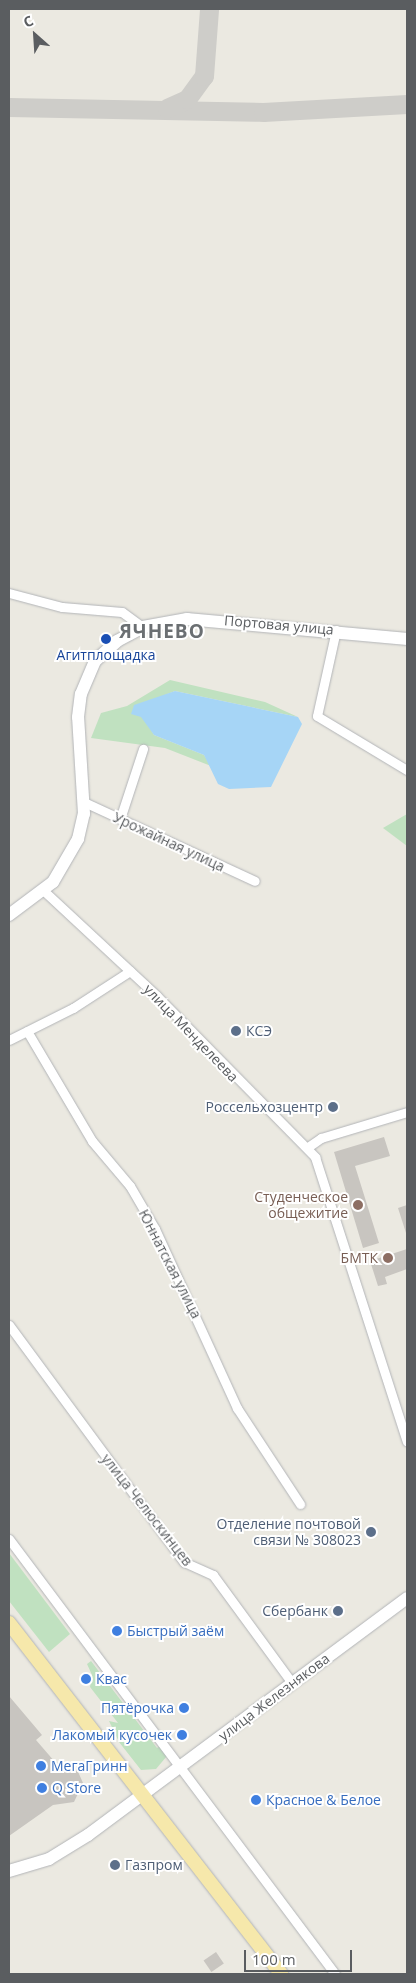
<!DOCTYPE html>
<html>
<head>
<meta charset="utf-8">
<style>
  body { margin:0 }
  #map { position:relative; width:416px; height:1983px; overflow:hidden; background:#ebe9e1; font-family:"Open Sans",sans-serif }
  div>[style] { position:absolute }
  .green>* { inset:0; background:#c0e1c0 }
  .water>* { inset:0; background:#a6d5f6 }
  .taxiway>* { height:19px; margin:-9.5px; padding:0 9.5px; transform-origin:9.5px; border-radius:9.5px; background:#cecdc9 }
  .building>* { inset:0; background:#c8c5c0; transform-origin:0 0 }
  .roads { filter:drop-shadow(0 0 1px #b2b4b7) drop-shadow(0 0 1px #b2b4b7) }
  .street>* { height:9px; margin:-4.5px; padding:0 4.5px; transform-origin:4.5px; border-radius:4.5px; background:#fff }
  .secondary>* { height:12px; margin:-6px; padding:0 6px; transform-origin:6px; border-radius:6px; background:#fff }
  .primary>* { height:14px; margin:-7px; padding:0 7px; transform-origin:7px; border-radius:7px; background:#f6e8ab }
  .dots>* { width:14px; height:14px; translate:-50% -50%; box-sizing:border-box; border:2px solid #fff; border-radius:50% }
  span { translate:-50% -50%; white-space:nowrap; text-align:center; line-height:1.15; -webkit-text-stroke:4px #fff; paint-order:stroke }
  .street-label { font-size:14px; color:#5a5d60 }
  .transit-label { font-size:14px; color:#164399 }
  .service-label { font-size:14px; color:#4e5e75 }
  .left { translate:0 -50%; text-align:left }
  .right { translate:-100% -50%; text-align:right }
  .education-label { font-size:14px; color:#785e54 }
  .shop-label { font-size:14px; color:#366cbe }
  .district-label { font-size:19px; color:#6b6f72; font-weight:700; letter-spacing:1px }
  .frame { position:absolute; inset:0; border:10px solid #5a5d60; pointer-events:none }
  .north { position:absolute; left:10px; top:10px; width:50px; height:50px; -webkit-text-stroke:4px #fff; paint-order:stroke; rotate:334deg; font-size:14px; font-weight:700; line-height:20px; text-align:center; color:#5a5d60 }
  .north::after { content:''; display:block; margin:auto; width:18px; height:22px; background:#5a5d60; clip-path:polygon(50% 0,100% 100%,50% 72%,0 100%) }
  .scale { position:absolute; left:244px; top:1950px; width:108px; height:22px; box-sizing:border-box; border:2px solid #5a5d60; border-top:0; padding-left:6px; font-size:15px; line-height:18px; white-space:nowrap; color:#5a5d60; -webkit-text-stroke:4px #fff; paint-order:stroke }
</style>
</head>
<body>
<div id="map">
  <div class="green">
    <i style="clip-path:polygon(170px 680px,265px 702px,298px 717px,175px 691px,138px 706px,154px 735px,204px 755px,211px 766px,165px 748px,91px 738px,101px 713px,127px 706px)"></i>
    <i style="clip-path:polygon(407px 814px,407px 846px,383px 828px)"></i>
    <i style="clip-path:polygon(9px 1553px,70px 1634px,49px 1652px,9px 1601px)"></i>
    <i style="clip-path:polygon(91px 1661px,157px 1748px,163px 1744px,167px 1756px,156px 1769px,141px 1770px,119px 1742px,109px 1721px,118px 1723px,90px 1687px,92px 1675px,87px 1664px)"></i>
  </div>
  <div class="water">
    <i style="clip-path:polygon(175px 691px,298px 717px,302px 724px,271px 787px,229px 789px,218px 784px,204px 755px,154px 735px,141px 717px,131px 714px,134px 705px)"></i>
  </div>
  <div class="taxiway">
    <i style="left:9px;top:107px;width:254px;rotate:1.1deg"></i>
    <i style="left:263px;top:112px;width:144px;rotate:-3.2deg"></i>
    <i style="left:167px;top:108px;width:22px;rotate:-24deg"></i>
    <i style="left:187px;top:99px;width:29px;rotate:-54deg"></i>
    <i style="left:204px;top:76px;width:67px;rotate:-85.7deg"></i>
  </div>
  <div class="building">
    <i style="clip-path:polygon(384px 1137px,390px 1156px,355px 1166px,379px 1243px,363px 1248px,334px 1152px)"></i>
    <i style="clip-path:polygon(407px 1205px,407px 1233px,406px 1233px,398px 1208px)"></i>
    <i style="clip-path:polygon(407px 1249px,407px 1269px,385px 1277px,387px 1284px,378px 1286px,370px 1261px)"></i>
    <i style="clip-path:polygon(9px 1696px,42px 1735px,36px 1740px,55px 1762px,76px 1767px,83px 1783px,74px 1802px,53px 1805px,9px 1836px)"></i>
    <i style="left:216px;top:1952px;width:14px;height:15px;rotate:56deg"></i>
  </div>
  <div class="roads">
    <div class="street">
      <i style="left:9px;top:593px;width:55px;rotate:14.8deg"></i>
      <i style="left:62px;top:607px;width:60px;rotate:4.8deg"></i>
      <i style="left:122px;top:612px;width:26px;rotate:36deg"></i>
      <i style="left:336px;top:630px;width:88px;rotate:102.5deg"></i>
      <i style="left:317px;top:716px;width:105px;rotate:31deg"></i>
      <i style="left:84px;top:802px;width:188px;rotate:24.8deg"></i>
      <i style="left:120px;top:819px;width:74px;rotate:-71.8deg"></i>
      <i style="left:44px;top:891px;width:154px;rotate:42.9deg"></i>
      <i style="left:157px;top:996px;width:226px;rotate:45.5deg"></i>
      <i style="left:315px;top:1157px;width:299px;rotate:72.1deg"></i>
      <i style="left:27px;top:1031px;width:128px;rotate:59.4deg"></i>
      <i style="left:92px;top:1141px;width:59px;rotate:49.8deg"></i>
      <i style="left:130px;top:1186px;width:50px;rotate:59.8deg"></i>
      <i style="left:155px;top:1229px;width:197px;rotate:65.4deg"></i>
      <i style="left:237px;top:1408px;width:115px;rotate:56.7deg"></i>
      <i style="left:9px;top:1040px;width:72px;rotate:-26.6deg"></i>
      <i style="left:73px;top:1008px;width:68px;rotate:-33deg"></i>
      <i style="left:308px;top:1147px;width:16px;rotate:-35deg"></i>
      <i style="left:321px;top:1138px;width:90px;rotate:-16.8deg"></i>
      <i style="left:9px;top:1325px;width:295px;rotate:53.6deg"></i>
      <i style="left:184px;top:1562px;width:32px;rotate:24deg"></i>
      <i style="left:213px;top:1575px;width:134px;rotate:53.8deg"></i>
      <i style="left:9px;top:1539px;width:544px;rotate:53.15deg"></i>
    </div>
    <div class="secondary">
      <i style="left:9px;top:915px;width:55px;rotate:-36.9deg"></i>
      <i style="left:53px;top:882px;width:50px;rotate:-59.8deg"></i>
      <i style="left:78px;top:839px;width:26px;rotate:-77deg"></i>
      <i style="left:84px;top:814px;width:97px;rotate:-93.5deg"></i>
      <i style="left:78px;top:717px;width:23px;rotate:-83deg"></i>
      <i style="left:81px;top:694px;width:36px;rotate:-67deg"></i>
      <i style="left:95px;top:661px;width:30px;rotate:-42deg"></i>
      <i style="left:117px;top:641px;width:30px;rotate:-28deg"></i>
      <i style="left:143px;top:627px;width:45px;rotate:-10.3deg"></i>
      <i style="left:187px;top:619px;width:221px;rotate:5.2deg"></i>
      <i style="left:9px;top:1871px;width:42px;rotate:-16.7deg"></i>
      <i style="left:49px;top:1859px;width:46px;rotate:-31.6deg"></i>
      <i style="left:88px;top:1835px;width:397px;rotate:-36.6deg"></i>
    </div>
    <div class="primary">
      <i style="left:9px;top:1623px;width:444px;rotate:52.2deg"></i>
    </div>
  </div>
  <div class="dots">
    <i style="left:106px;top:639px;background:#1a4fb4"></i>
    <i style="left:236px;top:1031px;background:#5c6f8a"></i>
    <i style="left:333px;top:1107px;background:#5c6f8a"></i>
    <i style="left:358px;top:1205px;background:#8d6e63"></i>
    <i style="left:388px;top:1258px;background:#8d6e63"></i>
    <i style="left:371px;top:1532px;background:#5c6f8a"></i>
    <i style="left:338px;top:1611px;background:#5c6f8a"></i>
    <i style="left:117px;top:1631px;background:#3f7fe0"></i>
    <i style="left:86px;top:1679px;background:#3f7fe0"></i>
    <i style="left:184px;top:1708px;background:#3f7fe0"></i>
    <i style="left:182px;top:1735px;background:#3f7fe0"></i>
    <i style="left:41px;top:1766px;background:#3f7fe0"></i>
    <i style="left:42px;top:1788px;background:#3f7fe0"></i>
    <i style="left:256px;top:1800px;background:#3f7fe0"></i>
    <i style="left:115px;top:1865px;background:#5c6f8a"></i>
  </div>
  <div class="street-label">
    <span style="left:279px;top:625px;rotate:5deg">Портовая улица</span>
    <span style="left:169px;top:842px;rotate:25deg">Урожайная улица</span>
    <span style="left:191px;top:1033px;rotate:46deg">улица Менделеева</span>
    <span style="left:170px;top:1264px;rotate:63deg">Юннатская улица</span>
    <span style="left:147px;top:1510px;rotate:52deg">улица Челюскинцев</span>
    <span style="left:274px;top:1697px;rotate:-37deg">улица Железнякова</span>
  </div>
  <div class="transit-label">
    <span style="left:106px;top:655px">Агитплощадка</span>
  </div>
  <div class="service-label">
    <span class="left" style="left:246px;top:1031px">КСЭ</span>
    <span class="right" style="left:323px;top:1107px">Россельхозцентр</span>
    <span class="right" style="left:361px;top:1532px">Отделение почтовой<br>связи № 308023</span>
    <span class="right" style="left:328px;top:1611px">Сбербанк</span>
    <span class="left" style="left:125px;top:1865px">Газпром</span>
  </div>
  <div class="education-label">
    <span class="right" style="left:348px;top:1205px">Студенческое<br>общежитие</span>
    <span class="right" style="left:378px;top:1258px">БМТК</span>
  </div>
  <div class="shop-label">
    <span class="left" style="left:127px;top:1631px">Быстрый заём</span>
    <span class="left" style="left:96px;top:1679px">Квас</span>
    <span class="right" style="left:174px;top:1708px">Пятёрочка</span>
    <span class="right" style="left:172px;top:1735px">Лакомый кусочек</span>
    <span class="left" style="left:51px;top:1766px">МегаГринн</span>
    <span class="left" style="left:52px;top:1788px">Q Store</span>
    <span class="left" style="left:266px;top:1800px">Красное &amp; Белое</span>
  </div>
  <div class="district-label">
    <span style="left:162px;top:632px">ЯЧНЕВО</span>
  </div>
  <div class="frame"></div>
  <div class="north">С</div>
  <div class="scale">100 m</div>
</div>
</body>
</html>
